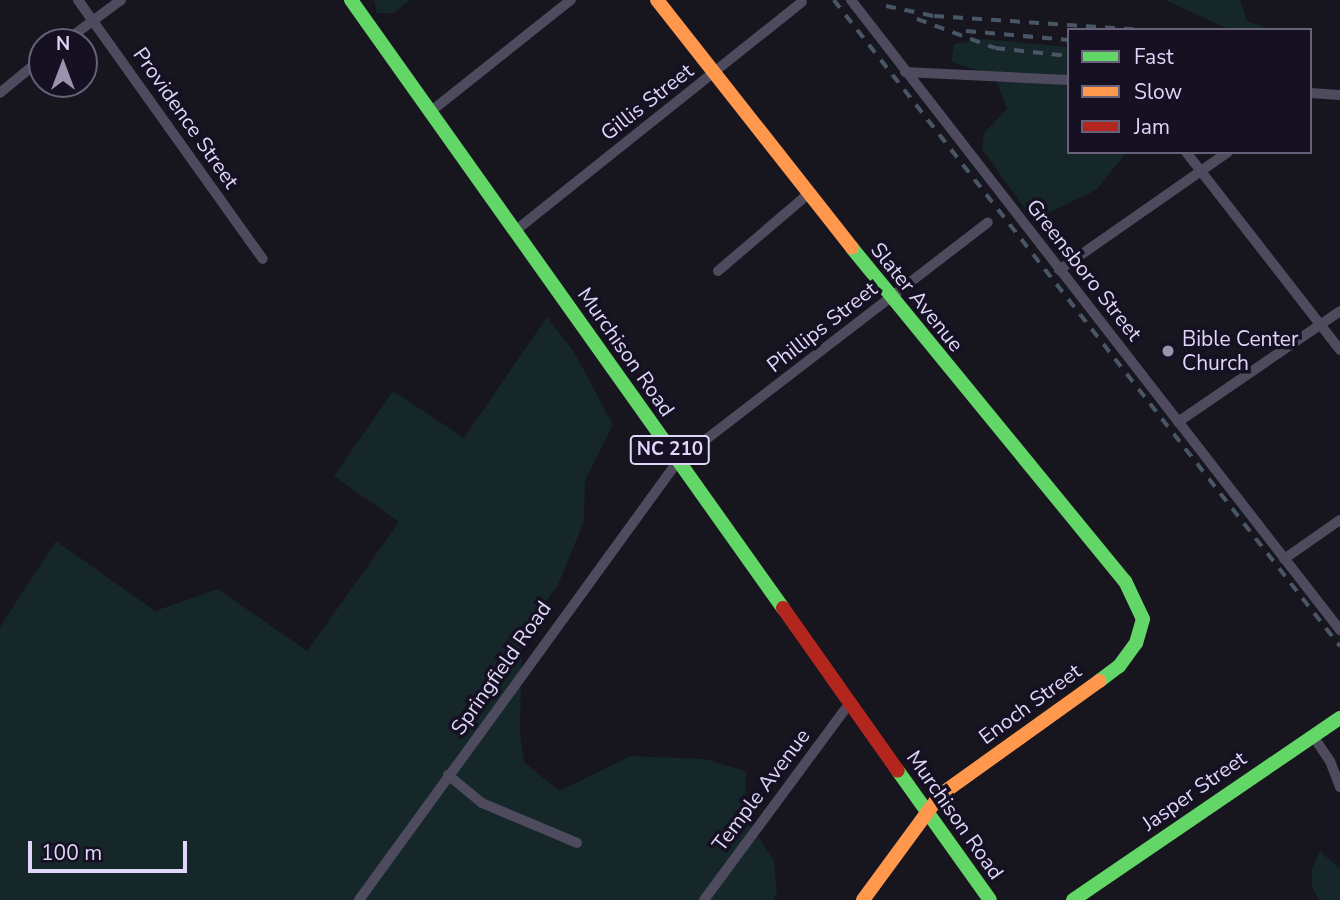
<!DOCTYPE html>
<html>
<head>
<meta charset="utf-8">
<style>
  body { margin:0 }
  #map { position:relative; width:1340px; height:900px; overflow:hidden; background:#17151e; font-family:"Nunito Sans",sans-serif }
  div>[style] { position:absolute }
  .green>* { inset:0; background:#152729 }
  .street>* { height:10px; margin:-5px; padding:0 5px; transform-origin:5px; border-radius:5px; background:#4e4b5e }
  .fast>* { height:14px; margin:-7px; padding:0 7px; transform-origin:7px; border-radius:7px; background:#63d668 }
  .slow>* { height:14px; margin:-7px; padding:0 7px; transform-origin:7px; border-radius:7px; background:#ff974d }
  .jam>* { height:14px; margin:-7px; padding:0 7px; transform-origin:7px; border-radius:7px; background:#b3261e }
  .rail>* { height:3.5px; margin-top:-1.75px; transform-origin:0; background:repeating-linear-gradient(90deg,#485665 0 10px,transparent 0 19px) }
  .dots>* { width:19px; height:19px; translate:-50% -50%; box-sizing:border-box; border:4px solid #161122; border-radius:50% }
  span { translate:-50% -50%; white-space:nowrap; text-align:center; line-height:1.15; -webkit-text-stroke:7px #161122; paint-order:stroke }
  .shield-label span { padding:2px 5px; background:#161122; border:2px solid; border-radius:5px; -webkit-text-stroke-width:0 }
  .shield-label { font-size:19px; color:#dfd7fa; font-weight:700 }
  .street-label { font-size:21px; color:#dfd7fa }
  .poi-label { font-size:21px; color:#dfd7fa }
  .left { translate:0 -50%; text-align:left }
  .legend { position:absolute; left:1067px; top:28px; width:245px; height:126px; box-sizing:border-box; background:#161122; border:2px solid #666078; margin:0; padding:9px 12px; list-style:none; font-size:21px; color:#dfd7fa }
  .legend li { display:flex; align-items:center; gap:14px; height:35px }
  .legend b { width:35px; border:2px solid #666078 }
  .north { position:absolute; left:28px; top:28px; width:70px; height:70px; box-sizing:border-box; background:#161122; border:2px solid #666078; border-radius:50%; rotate:0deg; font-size:19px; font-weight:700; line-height:28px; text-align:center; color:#dfd7fa }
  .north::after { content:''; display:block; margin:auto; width:24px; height:32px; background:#9993ad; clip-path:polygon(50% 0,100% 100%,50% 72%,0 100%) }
  .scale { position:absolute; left:28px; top:841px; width:159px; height:32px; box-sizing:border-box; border:4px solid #dfd7fa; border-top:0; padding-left:9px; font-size:21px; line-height:24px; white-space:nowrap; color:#dfd7fa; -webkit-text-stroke:5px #161122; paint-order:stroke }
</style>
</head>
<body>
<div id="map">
  <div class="green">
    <i style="clip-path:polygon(374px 0,410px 0,394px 13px,377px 13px)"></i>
    <i style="clip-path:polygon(1165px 0,1240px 0,1247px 21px,1272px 30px,1230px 30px)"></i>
    <i style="clip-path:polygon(981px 39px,1069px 47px,1069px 152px,1127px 152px,1096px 190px,1044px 215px,1026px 210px,982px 149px,984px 133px,1007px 109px,995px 76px,951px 62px,954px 44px)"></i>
    <i style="clip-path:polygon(547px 317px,574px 352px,613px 425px,585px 481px,584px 521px,558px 585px,522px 633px,520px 733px,524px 762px,559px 791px,631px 756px,705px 759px,746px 771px,745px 815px,774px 861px,777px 892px,773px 900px,0 900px,0 627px,56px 541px,155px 611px,218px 589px,307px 651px,399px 522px,334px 476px,393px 391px,464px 438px)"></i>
    <i style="clip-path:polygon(1320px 851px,1340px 869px,1340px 900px,1319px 900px,1312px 887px,1312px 868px)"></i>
  </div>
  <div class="street">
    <i style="left:78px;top:0;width:318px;rotate:54.5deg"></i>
    <i style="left:851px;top:0;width:798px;rotate:52.18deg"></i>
    <i style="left:64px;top:42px;width:71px;rotate:-36.4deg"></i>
    <i style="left:905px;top:72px;width:164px;rotate:2.8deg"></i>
    <i style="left:0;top:93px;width:55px;rotate:-39.8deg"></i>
    <i style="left:1310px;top:93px;width:30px;rotate:4deg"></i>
    <i style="left:430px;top:112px;width:180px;rotate:-38.5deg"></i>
    <i style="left:1186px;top:152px;width:251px;rotate:52.1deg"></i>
    <i style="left:515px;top:231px;width:367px;rotate:-38.6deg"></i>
    <i style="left:1059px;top:270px;width:206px;rotate:-34.9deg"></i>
    <i style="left:718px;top:271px;width:118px;rotate:-40.5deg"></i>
    <i style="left:1178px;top:422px;width:196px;rotate:-34.4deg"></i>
    <i style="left:1284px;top:559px;width:68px;rotate:-34.9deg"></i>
    <i style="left:1313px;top:736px;width:30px;rotate:56deg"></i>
    <i style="left:1330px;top:761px;width:28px;rotate:69deg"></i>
    <i style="left:448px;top:775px;width:44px;rotate:39.5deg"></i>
    <i style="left:482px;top:803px;width:103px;rotate:22.8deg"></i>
    <i style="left:359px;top:900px;width:543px;rotate:-54deg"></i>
    <i style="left:678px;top:461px;width:391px;rotate:-37.6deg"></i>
    <i style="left:704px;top:900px;width:245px;rotate:-53.5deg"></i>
  </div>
  <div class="fast">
    <i style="left:351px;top:0;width:746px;rotate:54.61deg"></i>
    <i style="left:852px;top:248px;width:431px;rotate:50.7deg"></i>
    <i style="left:1125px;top:581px;width:42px;rotate:64.7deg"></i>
    <i style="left:1143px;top:619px;width:25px;rotate:106deg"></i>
    <i style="left:1136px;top:643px;width:29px;rotate:126deg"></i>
    <i style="left:1119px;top:666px;width:25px;rotate:143deg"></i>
    <i style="left:898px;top:771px;width:158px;rotate:54.5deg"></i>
    <i style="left:1073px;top:900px;width:323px;rotate:-34.3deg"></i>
  </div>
  <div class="slow">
    <i style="left:657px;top:0;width:315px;rotate:51.8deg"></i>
    <i style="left:863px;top:900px;width:130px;rotate:-53.7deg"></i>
    <i style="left:940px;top:795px;width:196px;rotate:-35.6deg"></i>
  </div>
  <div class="jam">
    <i style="left:783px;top:608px;width:199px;rotate:54.8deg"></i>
  </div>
  <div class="rail">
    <i style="left:834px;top:0;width:821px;rotate:51.93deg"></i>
    <i style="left:886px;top:6px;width:49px;rotate:11.8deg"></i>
    <i style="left:934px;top:16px;width:210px;rotate:3.8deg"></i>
    <i style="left:917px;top:19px;width:83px;rotate:20.4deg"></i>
    <i style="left:995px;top:48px;width:74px;rotate:6.2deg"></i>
    <i style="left:966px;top:31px;width:103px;rotate:5deg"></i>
  </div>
  <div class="dots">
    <i style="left:1168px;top:351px;background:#9993ad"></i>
  </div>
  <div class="shield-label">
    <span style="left:670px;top:450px">NC 210</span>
  </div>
  <div class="street-label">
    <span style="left:647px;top:102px;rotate:-38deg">Gillis Street</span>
    <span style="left:186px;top:118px;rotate:55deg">Providence Street</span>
    <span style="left:1084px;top:270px;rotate:52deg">Greensboro Street</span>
    <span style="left:917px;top:297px;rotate:51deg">Slater Avenue</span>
    <span style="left:822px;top:327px;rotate:-38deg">Phillips Street</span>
    <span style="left:626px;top:352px;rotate:55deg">Murchison Road</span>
    <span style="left:501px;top:668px;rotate:-55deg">Springfield Road</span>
    <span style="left:1030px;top:704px;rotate:-36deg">Enoch Street</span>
    <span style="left:761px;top:790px;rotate:-53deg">Temple Avenue</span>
    <span style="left:1194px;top:791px;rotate:-35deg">Jasper Street</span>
    <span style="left:955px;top:815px;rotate:55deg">Murchison Road</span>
  </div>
  <div class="poi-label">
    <span class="left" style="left:1182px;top:351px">Bible Center<br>Church</span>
  </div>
  <ul class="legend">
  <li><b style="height:9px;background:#63d668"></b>Fast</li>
  <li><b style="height:9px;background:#ff974d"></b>Slow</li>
  <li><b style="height:9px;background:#b3261e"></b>Jam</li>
  </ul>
  <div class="north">N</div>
  <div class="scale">100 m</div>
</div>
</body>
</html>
